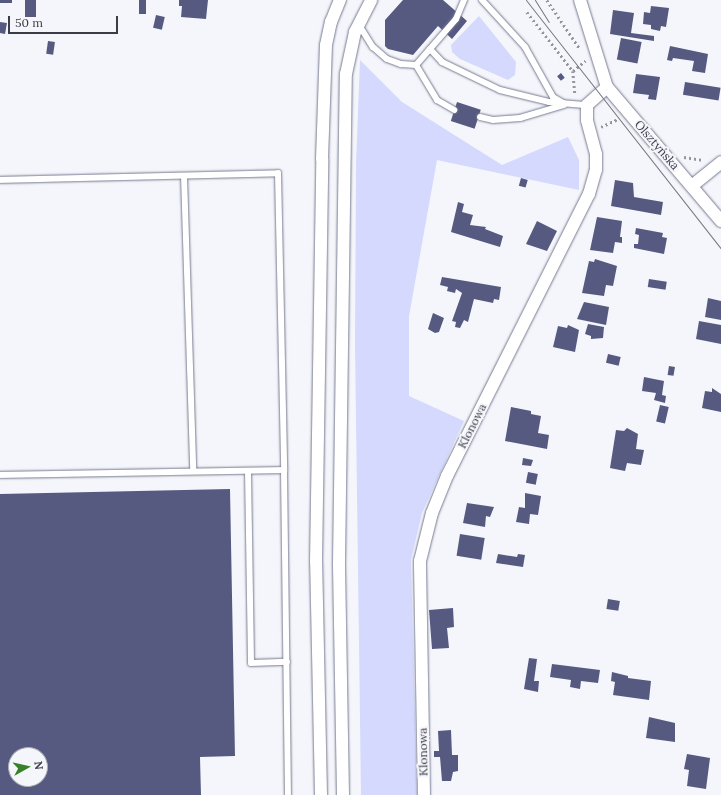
<!DOCTYPE html>
<html>
<head>
<meta charset="utf-8">
<style>
  body { margin:0 }
  #map { position:relative; width:721px; height:795px; overflow:hidden; background:#f5f6fb; font-family:Lora,serif }
  div>[style] { position:absolute }
  .green>* { inset:0; background:#d4d9fd }
  .building>* { inset:0; background:#565a80; transform-origin:0 0 }
  .path>* { height:2.5px; margin-top:-1.25px; transform-origin:0; background:repeating-linear-gradient(90deg,#94959d 0 2px,transparent 0 5px) }
  .roads { filter:drop-shadow(0 0 1px #757990) drop-shadow(0 0 1px #757990) }
  .service>* { height:6px; margin:-3px; padding:0 3px; transform-origin:3px; border-radius:3px; background:#fff }
  .minor>* { height:12px; margin:-6px; padding:0 6px; transform-origin:6px; border-radius:6px; background:#fff }
  .tram>* { height:1px; margin:-0.5px; padding:0 0.5px; transform-origin:0.5px; border-radius:0.5px; background:#75767f }
  span { translate:-50% -50%; white-space:nowrap; text-align:center; line-height:1.15; -webkit-text-stroke:4px #f5f6fb; paint-order:stroke }
  .street-label { font-size:12px; color:#3a3c46 }
  .north { position:absolute; left:8px; top:747px; width:40px; height:40px; box-sizing:border-box; background:#f5f6fb; border:1px solid #aaacb3; border-radius:50%; rotate:82deg; font-size:11px; font-weight:700; line-height:16px; text-align:center; color:#3a3c46 }
  .north::after { content:''; display:block; margin:auto; width:14px; height:18px; background:#368129; clip-path:polygon(50% 0,100% 100%,50% 72%,0 100%) }
  .scale { position:absolute; left:8px; top:16px; width:110px; height:18px; box-sizing:border-box; border:2px solid #3a3c46; border-top:0; padding-left:5px; font-size:12px; line-height:14px; white-space:nowrap; color:#3a3c46; -webkit-text-stroke:3px #f5f6fb; paint-order:stroke }
</style>
</head>
<body>
<div id="map">
  <div class="green">
    <i style="clip-path:polygon(479px 16px,516px 62px,515px 75px,508px 80px,460px 59px,452px 52px,451px 45px)"></i>
    <i style="clip-path:polygon(360px 60px,402px 102px,502px 165px,568px 137px,579px 160px,579px 190px,437px 160px,409px 316px,409px 396px,464px 421px,422px 513px,411px 560px,417px 795px,361px 795px,355px 344px,356px 163px)"></i>
  </div>
  <div class="building">
    <i style="left:0;top:0;width:12px;height:3px"></i>
    <i style="left:25px;top:0;width:11px;height:17px"></i>
    <i style="left:139px;top:0;width:7px;height:14px"></i>
    <i style="clip-path:polygon(179px 0,208px 0,206px 19px,181px 17px,182px 6px,179px 6px)"></i>
    <i style="clip-path:polygon(403px 0,443px 0,467px 21px,452px 39px,438px 26px,413px 55px,388px 49px,385px 46px,385px 20px)"></i>
    <i style="clip-path:polygon(651px 6px,669px 8px,666px 27px,661px 26px,660px 31px,651px 29px,651px 25px,643px 24px,644px 12px,650px 13px)"></i>
    <i style="clip-path:polygon(613px 10px,634px 13px,631px 33px,654px 36px,654px 41px,610px 34px)"></i>
    <i style="left:156px;top:15px;width:9px;height:13px;rotate:13deg"></i>
    <i style="clip-path:polygon(0 22px,7px 23px,5px 34px,0 33px)"></i>
    <i style="left:621px;top:38px;width:21px;height:22px;rotate:11deg"></i>
    <i style="left:48px;top:41px;width:7px;height:13px;rotate:8deg"></i>
    <i style="clip-path:polygon(670px 46px,708px 54px,705px 73px,692px 71px,694px 61px,673px 58px,672px 61px,667px 60px)"></i>
    <i style="left:561px;top:73px;width:6px;height:5px;rotate:51deg"></i>
    <i style="clip-path:polygon(636px 74px,660px 77px,656px 100px,648px 99px,649px 95px,633px 93px)"></i>
    <i style="left:685px;top:82px;width:36px;height:13px;rotate:9deg"></i>
    <i style="left:457px;top:102px;width:25px;height:20px;rotate:18deg"></i>
    <i style="left:521px;top:178px;width:7px;height:8px;rotate:16deg"></i>
    <i style="clip-path:polygon(615px 180px,633px 183px,634px 197px,663px 202px,661px 215px,611px 206px)"></i>
    <i style="clip-path:polygon(458px 202px,464px 204px,462px 212px,473px 215px,470px 225px,486px 227px,485px 229px,503px 236px,500px 247px,451px 232px)"></i>
    <i style="clip-path:polygon(597px 217px,622px 221px,620px 237px,622px 237px,622px 243px,615px 242px,613px 253px,590px 250px)"></i>
    <i style="clip-path:polygon(537px 221px,557px 231px,547px 251px,526px 244px)"></i>
    <i style="clip-path:polygon(636px 228px,663px 233px,662px 237px,667px 238px,664px 254px,634px 248px,634px 244px,638px 244px,639px 235px,635px 234px)"></i>
    <i style="clip-path:polygon(595px 259px,617px 266px,613px 286px,606px 285px,604px 296px,582px 293px,589px 261px,594px 262px)"></i>
    <i style="clip-path:polygon(442px 277px,501px 287px,499px 300px,494px 299px,493px 303px,474px 299px,468px 322px,464px 320px,460px 328px,455px 327px,456px 322px,452px 321px,462px 293px,456px 289px,455px 293px,447px 291px,448px 287px,440px 285px)"></i>
    <i style="left:649px;top:279px;width:18px;height:8px;rotate:9deg"></i>
    <i style="clip-path:polygon(708px 298px,721px 301px,721px 320px,705px 317px)"></i>
    <i style="clip-path:polygon(584px 302px,609px 307px,606px 325px,577px 319px)"></i>
    <i style="clip-path:polygon(433px 313px,444px 318px,439px 332px,435px 333px,428px 329px)"></i>
    <i style="clip-path:polygon(699px 321px,721px 325px,721px 344px,696px 339px)"></i>
    <i style="clip-path:polygon(588px 324px,604px 327px,603px 338px,591px 339px,591px 336px,585px 334px)"></i>
    <i style="clip-path:polygon(568px 325px,579px 330px,575px 352px,553px 347px,558px 326px,567px 328px)"></i>
    <i style="left:608px;top:354px;width:13px;height:9px;rotate:13deg"></i>
    <i style="left:669px;top:366px;width:6px;height:9px;rotate:9deg"></i>
    <i style="clip-path:polygon(644px 377px,664px 381px,662px 395px,666px 396px,665px 403px,654px 400px,656px 393px,642px 391px)"></i>
    <i style="clip-path:polygon(712px 388px,721px 394px,721px 412px,702px 408px,705px 391px,712px 392px)"></i>
    <i style="left:660px;top:405px;width:9px;height:17px;rotate:13deg"></i>
    <i style="clip-path:polygon(511px 407px,531px 411px,531px 414px,541px 416px,538px 433px,549px 435px,547px 449px,505px 441px)"></i>
    <i style="clip-path:polygon(627px 428px,638px 434px,636px 449px,644px 450px,641px 465px,627px 463px,625px 471px,610px 468px,616px 430px,624px 431px)"></i>
    <i style="clip-path:polygon(523px 458px,533px 460px,531px 466px,522px 465px)"></i>
    <i style="left:528px;top:472px;width:10px;height:11px;rotate:11deg"></i>
    <i style="clip-path:polygon(evenodd,230px 489px,235px 756px,200px 757px,201px 795px,0 795px,0 494px,230px 489px,16px 755px,40px 755px,40px 779px,16px 779px,16px 755px)"></i>
    <i style="clip-path:polygon(525px 493px,541px 496px,538px 515px,530px 514px,529px 524px,516px 522px,519px 507px,525px 508px)"></i>
    <i style="clip-path:polygon(467px 503px,494px 507px,490px 517px,486px 516px,485px 527px,463px 523px)"></i>
    <i style="left:460px;top:534px;width:25px;height:22px;rotate:9deg"></i>
    <i style="clip-path:polygon(498px 554px,517px 557px,518px 554px,525px 555px,523px 567px,496px 563px)"></i>
    <i style="left:608px;top:599px;width:12px;height:10px;rotate:9deg"></i>
    <i style="clip-path:polygon(453px 608px,454px 627px,447px 628px,449px 648px,432px 649px,429px 610px)"></i>
    <i style="clip-path:polygon(529px 658px,537px 659px,534px 681px,539px 681px,538px 692px,524px 689px)"></i>
    <i style="clip-path:polygon(552px 664px,600px 670px,598px 683px,581px 681px,580px 689px,570px 687px,571px 680px,550px 677px)"></i>
    <i style="clip-path:polygon(612px 672px,628px 676px,628px 678px,651px 681px,649px 700px,613px 695px,615px 682px,611px 681px)"></i>
    <i style="clip-path:polygon(649px 717px,675px 723px,675px 742px,646px 738px)"></i>
    <i style="clip-path:polygon(451px 730px,452px 755px,458px 755px,458px 771px,453px 772px,451px 781px,442px 781px,440px 757px,434px 757px,434px 751px,439px 751px,438px 731px)"></i>
    <i style="clip-path:polygon(687px 754px,710px 758px,706px 789px,687px 786px,689px 770px,684px 769px)"></i>
  </div>
  <div class="path">
    <i style="left:547px;top:0;width:59px;rotate:56deg"></i>
    <i style="left:527px;top:12px;width:75px;rotate:52.1deg"></i>
    <i style="left:573px;top:71px;width:24px;rotate:85deg"></i>
    <i style="left:573px;top:71px;width:16px;rotate:-40deg"></i>
    <i style="left:601px;top:127px;width:19px;rotate:-25deg"></i>
    <i style="left:684px;top:157px;width:20px;rotate:9deg"></i>
  </div>
  <div class="roads">
    <div class="service">
      <i style="left:482px;top:0;width:64px;rotate:47.5deg"></i>
      <i style="left:525px;top:47px;width:57px;rotate:60.8deg"></i>
      <i style="left:553px;top:97px;width:12px;rotate:31deg"></i>
      <i style="left:359px;top:25px;width:26px;rotate:58deg"></i>
      <i style="left:373px;top:47px;width:18px;rotate:41deg"></i>
      <i style="left:387px;top:59px;width:15px;rotate:20deg"></i>
      <i style="left:401px;top:64px;width:15px;rotate:4deg"></i>
      <i style="left:430px;top:49px;width:18px;rotate:47deg"></i>
      <i style="left:442px;top:62px;width:64px;rotate:25.8deg"></i>
      <i style="left:500px;top:90px;width:50px;rotate:13.8deg"></i>
      <i style="left:549px;top:102px;width:38px;rotate:5deg"></i>
      <i style="left:416px;top:65px;width:61px;rotate:-49deg"></i>
      <i style="left:456px;top:19px;width:21px;rotate:-67deg"></i>
      <i style="left:416px;top:65px;width:41px;rotate:59deg"></i>
      <i style="left:437px;top:100px;width:20px;rotate:30deg"></i>
      <i style="left:480px;top:117px;width:13px;rotate:13deg"></i>
      <i style="left:493px;top:120px;width:27px;rotate:-4deg"></i>
      <i style="left:520px;top:118px;width:46px;rotate:-16.5deg"></i>
      <i style="left:184px;top:176px;width:294px;rotate:88.2deg"></i>
      <i style="left:0;top:180px;width:278px;rotate:-1.4deg"></i>
      <i style="left:278px;top:173px;width:297px;rotate:88.8deg"></i>
      <i style="left:284px;top:470px;width:284px;rotate:179deg"></i>
      <i style="left:284px;top:470px;width:325px;rotate:89.3deg"></i>
      <i style="left:248px;top:471px;width:192px;rotate:89.1deg"></i>
      <i style="left:251px;top:663px;width:36px;rotate:-2deg"></i>
    </div>
    <div class="minor">
      <i style="left:580px;top:0;width:91px;rotate:72.8deg"></i>
      <i style="left:607px;top:87px;width:176px;rotate:49.6deg"></i>
      <i style="left:693px;top:185px;width:36px;rotate:-39deg"></i>
      <i style="left:321px;top:795px;width:233px;rotate:-91.2deg"></i>
      <i style="left:316px;top:562px;width:403px;rotate:-89.1deg"></i>
      <i style="left:322px;top:159px;width:114px;rotate:-88deg"></i>
      <i style="left:326px;top:45px;width:24px;rotate:-78deg"></i>
      <i style="left:331px;top:22px;width:24px;rotate:-68deg"></i>
      <i style="left:343px;top:795px;width:232px;rotate:-91deg"></i>
      <i style="left:339px;top:563px;width:489px;rotate:-89.2deg"></i>
      <i style="left:346px;top:74px;width:43px;rotate:-77.9deg"></i>
      <i style="left:355px;top:32px;width:36px;rotate:-63deg"></i>
      <i style="left:424px;top:795px;width:234px;rotate:-91deg"></i>
      <i style="left:420px;top:561px;width:49px;rotate:-76deg"></i>
      <i style="left:432px;top:513px;width:40px;rotate:-68deg"></i>
      <i style="left:447px;top:476px;width:316px;rotate:-63.3deg"></i>
      <i style="left:589px;top:194px;width:25px;rotate:-74deg"></i>
      <i style="left:596px;top:170px;width:16px;rotate:-90deg"></i>
      <i style="left:596px;top:154px;width:35px;rotate:-105deg"></i>
      <i style="left:587px;top:120px;width:15px;rotate:-90deg"></i>
      <i style="left:587px;top:105px;width:27px;rotate:-42deg"></i>
    </div>
  </div>
  <div class="tram">
    <i style="left:526px;top:0;width:316px;rotate:51.9deg"></i>
    <i style="left:535px;top:0;width:26px;rotate:58deg"></i>
  </div>
  <div class="street-label">
    <span style="left:657px;top:145px;rotate:49deg">Olsztyńska</span>
    <span style="left:472px;top:426px;rotate:-63deg">Klonowa</span>
    <span style="left:423px;top:752px;rotate:-91deg">Klonowa</span>
  </div>
  <div class="north">N</div>
  <div class="scale">50 m</div>
</div>
</body>
</html>
